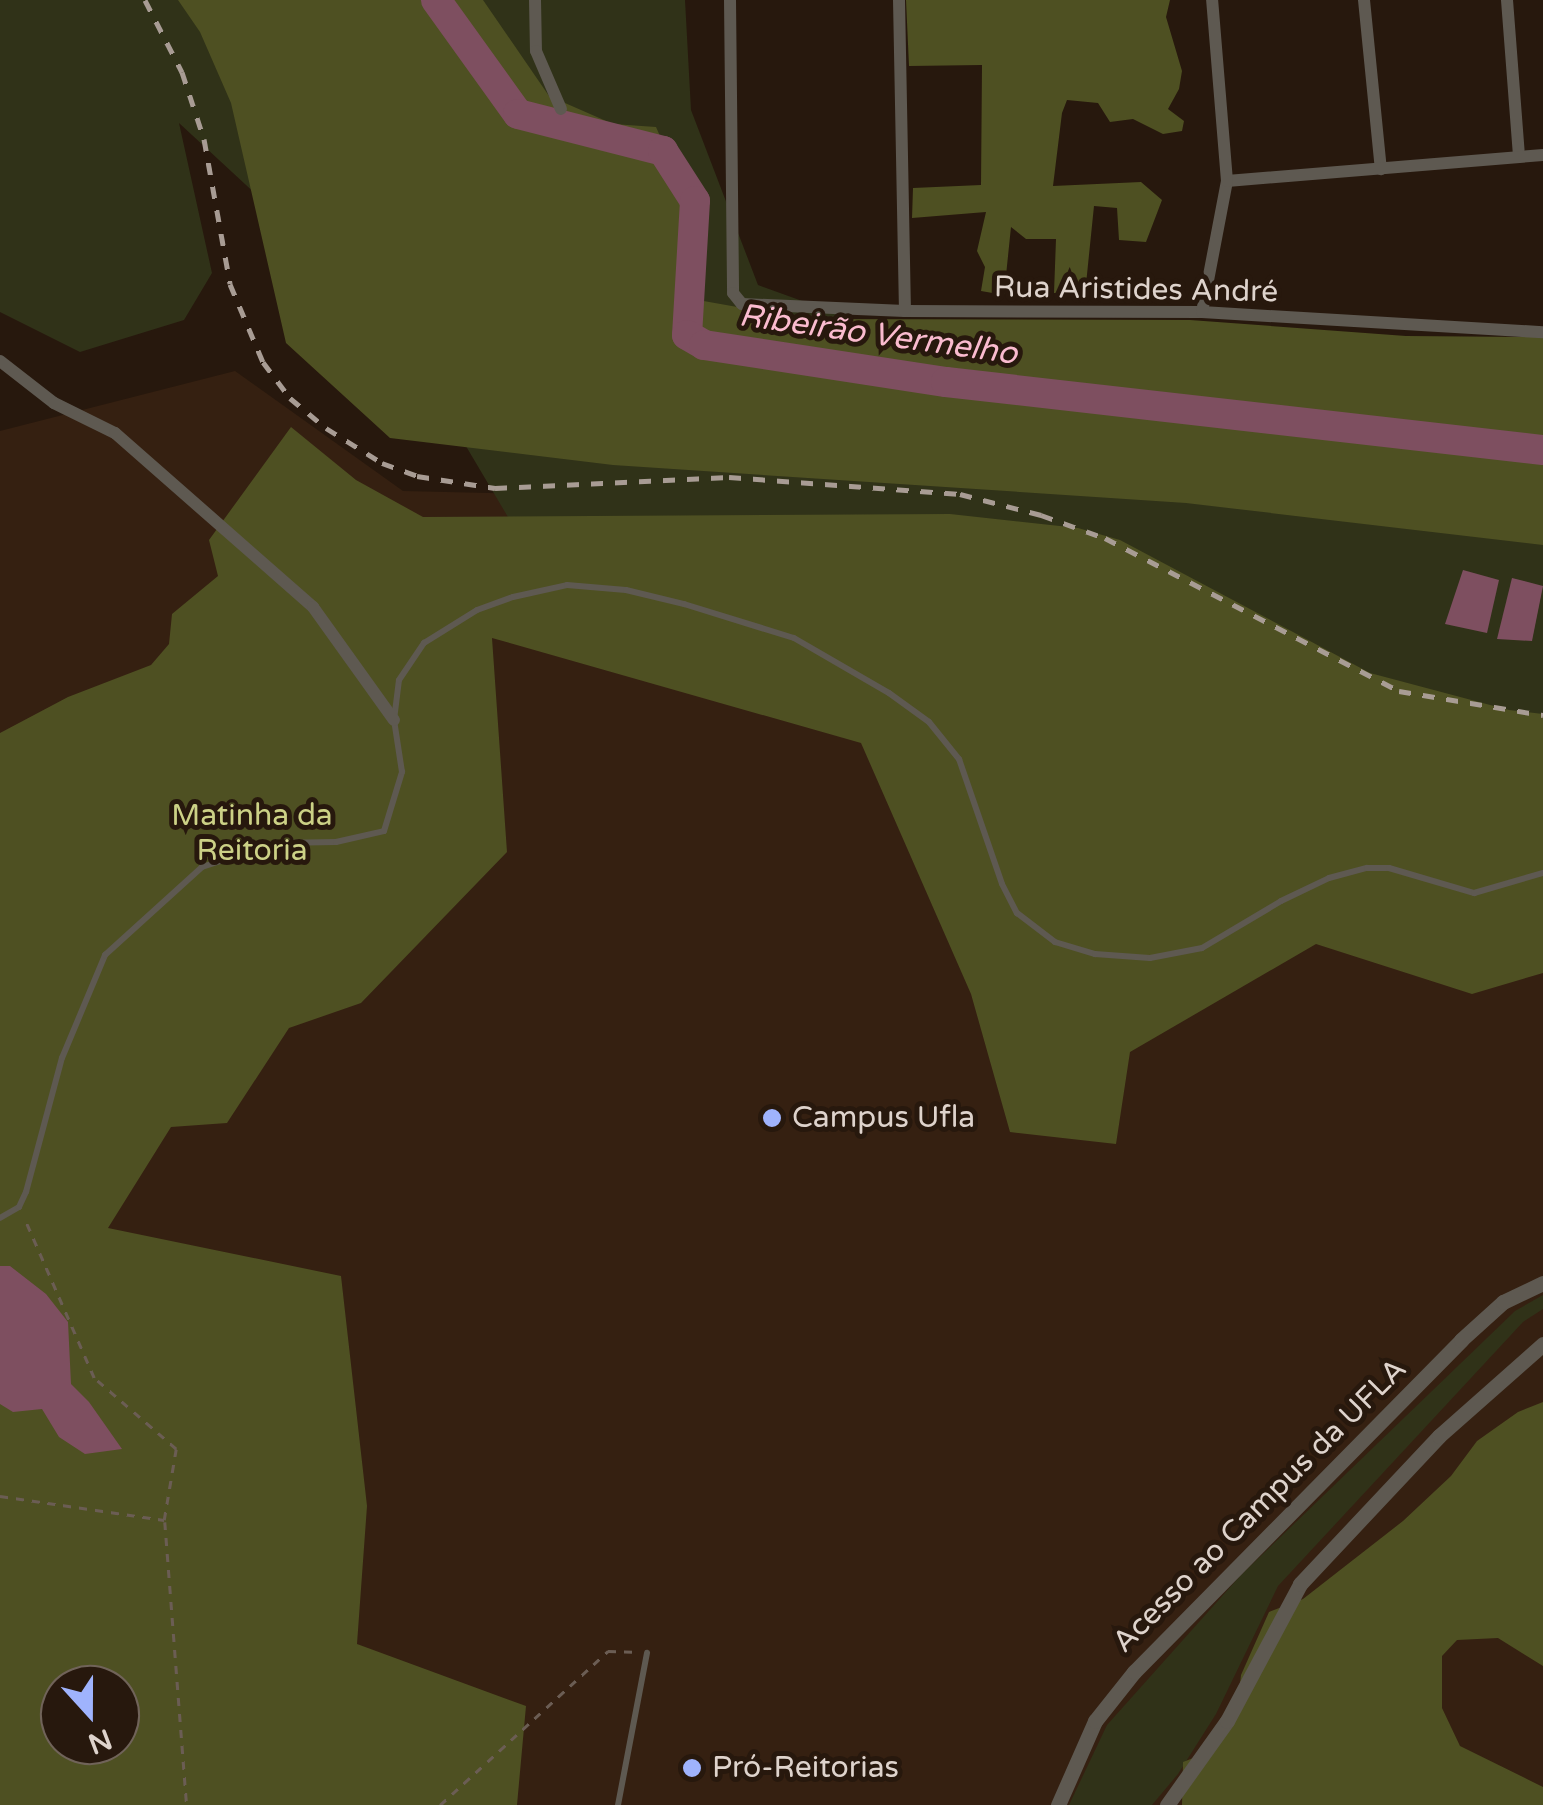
<!DOCTYPE html>
<html>
<head>
<meta charset="utf-8">
<style>
  body { margin:0 }
  #map { position:relative; width:1543px; height:1805px; overflow:hidden; background:#27180d; font-family:"Varela Round",sans-serif }
  div>[style] { position:absolute }
  .built>* { inset:0; background:#352011 }
  .green>* { inset:0; background:#303218 }
  .forest>* { inset:0; background:#4e5022 }
  .water>* { inset:0; background:#7e4f60 }
  .river>* { height:30px; margin:-15px; padding:0 15px; transform-origin:15px; border-radius:15px; background:#7e4f60 }
  .path>* { height:2.5px; margin-top:-1.25px; transform-origin:0; background:repeating-linear-gradient(90deg,#6b5d54 0 8px,transparent 0 16px) }
  .service>* { height:6px; margin:-3px; padding:0 3px; transform-origin:3px; border-radius:3px; background:#5e5951 }
  .minor>* { height:12px; margin:-6px; padding:0 6px; transform-origin:6px; border-radius:6px; background:#5e5951 }
  .tertiary>* { height:15px; margin:-7.5px; padding:0 7.5px; transform-origin:7.5px; border-radius:7.5px; background:#5e5951 }
  .rail>* { height:5px; margin-top:-2.5px; transform-origin:0; background:repeating-linear-gradient(90deg,#a89c94 0 12px,transparent 0 24px) }
  .dots>* { width:28px; height:28px; translate:-50% -50%; box-sizing:border-box; border:5px solid #27180d; border-radius:50% }
  span { translate:-50% -50%; white-space:nowrap; text-align:center; line-height:1.15; -webkit-text-stroke:10px #27180d; paint-order:stroke }
  .street-label { font-size:30px; color:#ded3cc }
  .park-label { font-size:30px; color:#ccd186 }
  .poi-label { font-size:30px; color:#ded3cc }
  .left { translate:0 -50%; text-align:left }
  .water-label { font-size:32px; color:#fabbcf; font-style:italic }
  .north { position:absolute; left:40px; top:1665px; width:100px; height:100px; box-sizing:border-box; background:#27180d; border:2px solid #706359; border-radius:50%; rotate:159deg; font-size:28px; font-weight:700; line-height:40px; text-align:center; color:#ded3cc }
  .north::after { content:''; display:block; margin:auto; width:35px; height:45px; background:#9fb3fd; clip-path:polygon(50% 0,100% 100%,50% 72%,0 100%) }
</style>
</head>
<body>
<div id="map">
  <div class="built">
    <i style="clip-path:polygon(evenodd,1543px 339px,1543px 1805px,0 1805px,0 431px,235px 371px,403px 491px,956px 504px,1543px 339px,60px 1685px,120px 1685px,120px 1745px,60px 1745px,60px 1685px)"></i>
  </div>
  <div class="green">
    <i style="clip-path:polygon(0 0,685px 0,691px 110px,758px 285px,916px 342px,1543px 381px,1543px 822px,521px 539px,390px 318px,179px 123px,212px 273px,184px 320px,80px 352px,0 312px)"></i>
    <i style="clip-path:polygon(1543px 1295px,1543px 1309px,1523px 1322px,1278px 1586px,1216px 1714px,1178px 1774px,1152px 1805px,1069px 1805px,1107px 1725px,1241px 1575px,1515px 1311px)"></i>
  </div>
  <div class="forest">
    <i style="clip-path:polygon(178px 0,483px 0,549px 96px,613px 124px,656px 127px,690px 204px,698px 300px,804px 319px,1190px 320px,1406px 336px,1543px 337px,1543px 545px,1186px 503px,613px 465px,390px 438px,286px 343px,231px 103px,200px 32px)"></i>
    <i style="clip-path:polygon(906px 0,1170px 0,1166px 17px,1182px 71px,1179px 89px,1168px 109px,1184px 121px,1182px 131px,1163px 134px,1133px 119px,1110px 122px,1098px 103px,1067px 100px,1062px 113px,1053px 186px,1141px 182px,1162px 200px,1146px 242px,1119px 240px,1117px 208px,1094px 206px,1085px 294px,1054px 293px,1056px 239px,1026px 239px,1011px 227px,1004px 295px,981px 291px,985px 267px,977px 251px,986px 212px,912px 218px,913px 188px,981px 185px,982px 65px,909px 66px)"></i>
    <i style="clip-path:polygon(evenodd,291px 427px,356px 480px,423px 517px,950px 514px,1078px 528px,1120px 540px,1370px 673px,1509px 710px,1543px 714px,1543px 973px,1472px 994px,1316px 944px,1130px 1052px,1116px 1144px,1010px 1132px,971px 994px,861px 743px,492px 638px,507px 852px,361px 1003px,289px 1028px,227px 1123px,171px 1127px,108px 1228px,341px 1276px,367px 1506px,357px 1644px,526px 1706px,517px 1805px,0 1805px,0 733px,68px 697px,151px 665px,169px 644px,172px 614px,218px 576px,209px 540px,291px 427px,60px 1685px,120px 1685px,120px 1745px,60px 1745px,60px 1685px)"></i>
    <i style="clip-path:polygon(1543px 1402px,1543px 1666px,1498px 1638px,1457px 1640px,1442px 1656px,1442px 1708px,1460px 1746px,1543px 1787px,1543px 1805px,1182px 1805px,1183px 1762px,1206px 1753px,1238px 1702px,1241px 1675px,1269px 1612px,1303px 1599px,1403px 1521px,1451px 1476px,1477px 1441px,1518px 1412px)"></i>
  </div>
  <div class="water">
    <i style="clip-path:polygon(1463px 570px,1499px 580px,1487px 633px,1445px 624px)"></i>
    <i style="clip-path:polygon(1512px 578px,1543px 586px,1532px 641px,1497px 639px)"></i>
    <i style="clip-path:polygon(0 1266px,10px 1266px,46px 1294px,68px 1322px,71px 1384px,89px 1402px,122px 1449px,85px 1454px,59px 1437px,42px 1409px,13px 1412px,0 1404px)"></i>
  </div>
  <div class="river">
    <i style="left:436px;top:0;width:140px;rotate:54.3deg"></i>
    <i style="left:518px;top:114px;width:150px;rotate:14.3deg"></i>
    <i style="left:663px;top:151px;width:59px;rotate:57.4deg"></i>
    <i style="left:695px;top:201px;width:134px;rotate:93.4deg"></i>
    <i style="left:687px;top:335px;width:20px;rotate:30deg"></i>
    <i style="left:704px;top:345px;width:245px;rotate:8.7deg"></i>
    <i style="left:946px;top:382px;width:601px;rotate:6.5deg"></i>
  </div>
  <div class="path">
    <i style="left:0;top:1496px;width:166px;rotate:8.3deg"></i>
    <i style="left:164px;top:1520px;width:72px;rotate:-80.4deg"></i>
    <i style="left:176px;top:1449px;width:108px;rotate:-139.1deg"></i>
    <i style="left:94px;top:1378px;width:175px;rotate:-113.6deg"></i>
    <i style="left:165px;top:1522px;width:284px;rotate:85.6deg"></i>
    <i style="left:440px;top:1805px;width:228px;rotate:-42.5deg"></i>
    <i style="left:608px;top:1651px;width:25px;rotate:2deg"></i>
  </div>
  <div class="service">
    <i style="left:0;top:1218px;width:22px;rotate:-30deg"></i>
    <i style="left:19px;top:1207px;width:17px;rotate:-65deg"></i>
    <i style="left:26px;top:1192px;width:139px;rotate:-75deg"></i>
    <i style="left:62px;top:1058px;width:112px;rotate:-67.3deg"></i>
    <i style="left:105px;top:955px;width:131px;rotate:-42.2deg"></i>
    <i style="left:202px;top:867px;width:78px;rotate:-18deg"></i>
    <i style="left:276px;top:843px;width:60px;rotate:-1deg"></i>
    <i style="left:336px;top:842px;width:49px;rotate:-12.9deg"></i>
    <i style="left:384px;top:831px;width:62px;rotate:-73deg"></i>
    <i style="left:402px;top:772px;width:53px;rotate:-98.7deg"></i>
    <i style="left:394px;top:720px;width:40px;rotate:-82.9deg"></i>
    <i style="left:399px;top:680px;width:45px;rotate:-56deg"></i>
    <i style="left:424px;top:643px;width:62px;rotate:-31.9deg"></i>
    <i style="left:477px;top:610px;width:38px;rotate:-20deg"></i>
    <i style="left:513px;top:597px;width:55px;rotate:-12.5deg"></i>
    <i style="left:567px;top:585px;width:59px;rotate:4.8deg"></i>
    <i style="left:626px;top:590px;width:60px;rotate:13.6deg"></i>
    <i style="left:684px;top:604px;width:115px;rotate:17.2deg"></i>
    <i style="left:794px;top:638px;width:110px;rotate:30.1deg"></i>
    <i style="left:889px;top:693px;width:49px;rotate:35.9deg"></i>
    <i style="left:929px;top:722px;width:48px;rotate:51deg"></i>
    <i style="left:959px;top:759px;width:132px;rotate:71deg"></i>
    <i style="left:1002px;top:884px;width:33px;rotate:63deg"></i>
    <i style="left:1017px;top:913px;width:48px;rotate:37.3deg"></i>
    <i style="left:1055px;top:942px;width:42px;rotate:16.7deg"></i>
    <i style="left:1095px;top:954px;width:55px;rotate:4.2deg"></i>
    <i style="left:1150px;top:958px;width:53px;rotate:-10.9deg"></i>
    <i style="left:1202px;top:948px;width:92px;rotate:-30.7deg"></i>
    <i style="left:1281px;top:901px;width:53px;rotate:-25.6deg"></i>
    <i style="left:1329px;top:878px;width:39px;rotate:-15deg"></i>
    <i style="left:1367px;top:868px;width:22px"></i>
    <i style="left:1389px;top:868px;width:89px;rotate:16.4deg"></i>
    <i style="left:1474px;top:893px;width:72px;rotate:-16.2deg"></i>
    <i style="left:618px;top:1805px;width:155px;rotate:-79.2deg"></i>
  </div>
  <div class="minor">
    <i style="left:535px;top:0;width:51px;rotate:88.9deg"></i>
    <i style="left:536px;top:51px;width:63px;rotate:66.7deg"></i>
    <i style="left:730px;top:0;width:293px;rotate:89.4deg"></i>
    <i style="left:733px;top:293px;width:14px;rotate:51deg"></i>
    <i style="left:742px;top:304px;width:163px;rotate:2.5deg"></i>
    <i style="left:905px;top:311px;width:297px;rotate:0.2deg"></i>
    <i style="left:1202px;top:312px;width:342px;rotate:3.4deg"></i>
    <i style="left:899px;top:0;width:311px;rotate:88.9deg"></i>
    <i style="left:1364px;top:0;width:170px;rotate:84.3deg"></i>
    <i style="left:1507px;top:0;width:157px;rotate:85.6deg"></i>
    <i style="left:1227px;top:181px;width:317px;rotate:-4.7deg"></i>
    <i style="left:1202px;top:312px;width:133px;rotate:-79.2deg"></i>
    <i style="left:1227px;top:181px;width:182px;rotate:-94.7deg"></i>
    <i style="left:0;top:361px;width:68px;rotate:37.9deg"></i>
    <i style="left:54px;top:403px;width:68px;rotate:26.2deg"></i>
    <i style="left:115px;top:433px;width:264px;rotate:41.3deg"></i>
    <i style="left:313px;top:607px;width:139px;rotate:54.4deg"></i>
  </div>
  <div class="tertiary">
    <i style="left:1058px;top:1805px;width:92px;rotate:-66.2deg"></i>
    <i style="left:1095px;top:1721px;width:63px;rotate:-51.5deg"></i>
    <i style="left:1134px;top:1672px;width:466px;rotate:-45.4deg"></i>
    <i style="left:1461px;top:1340px;width:57px;rotate:-42.1deg"></i>
    <i style="left:1503px;top:1302px;width:44px;rotate:-25.4deg"></i>
    <i style="left:1167px;top:1805px;width:103px;rotate:-54.5deg"></i>
    <i style="left:1227px;top:1721px;width:155px;rotate:-61.9deg"></i>
    <i style="left:1300px;top:1584px;width:203px;rotate:-46.8deg"></i>
    <i style="left:1439px;top:1436px;width:139px;rotate:-41.5deg"></i>
  </div>
  <div class="rail">
    <i style="left:145px;top:0;width:81px;rotate:62.8deg"></i>
    <i style="left:182px;top:72px;width:71px;rotate:71.8deg"></i>
    <i style="left:204px;top:139px;width:147px;rotate:79.8deg"></i>
    <i style="left:230px;top:284px;width:85px;rotate:67.1deg"></i>
    <i style="left:263px;top:362px;width:45px;rotate:53.1deg"></i>
    <i style="left:290px;top:398px;width:47px;rotate:39.8deg"></i>
    <i style="left:326px;top:428px;width:66px;rotate:32deg"></i>
    <i style="left:382px;top:463px;width:37px;rotate:20deg"></i>
    <i style="left:417px;top:476px;width:79px;rotate:8.7deg"></i>
    <i style="left:495px;top:488px;width:234px;rotate:-2.7deg"></i>
    <i style="left:729px;top:477px;width:232px;rotate:4.2deg"></i>
    <i style="left:960px;top:494px;width:84px;rotate:14.5deg"></i>
    <i style="left:1041px;top:515px;width:68px;rotate:19.8deg"></i>
    <i style="left:1105px;top:538px;width:331px;rotate:27.5deg"></i>
    <i style="left:1399px;top:691px;width:146px;rotate:9.5deg"></i>
  </div>
  <div class="dots">
    <i style="left:772px;top:1118px;background:#9fb3fd"></i>
    <i style="left:692px;top:1768px;background:#9fb3fd"></i>
  </div>
  <div class="street-label">
    <span style="left:1136px;top:290px;rotate:1deg">Rua Aristides André</span>
    <span style="left:1260px;top:1506px;rotate:-45deg">Acesso ao Campus da UFLA</span>
  </div>
  <div class="park-label">
    <span style="left:252px;top:833px">Matinha da<br>Reitoria</span>
  </div>
  <div class="poi-label">
    <span class="left" style="left:792px;top:1118px">Campus Ufla</span>
    <span class="left" style="left:712px;top:1768px">Pró-Reitorias</span>
  </div>
  <div class="water-label">
    <span style="left:878px;top:335px;rotate:8deg">Ribeirão Vermelho</span>
  </div>
  <div class="north">N</div>
</div>
</body>
</html>
